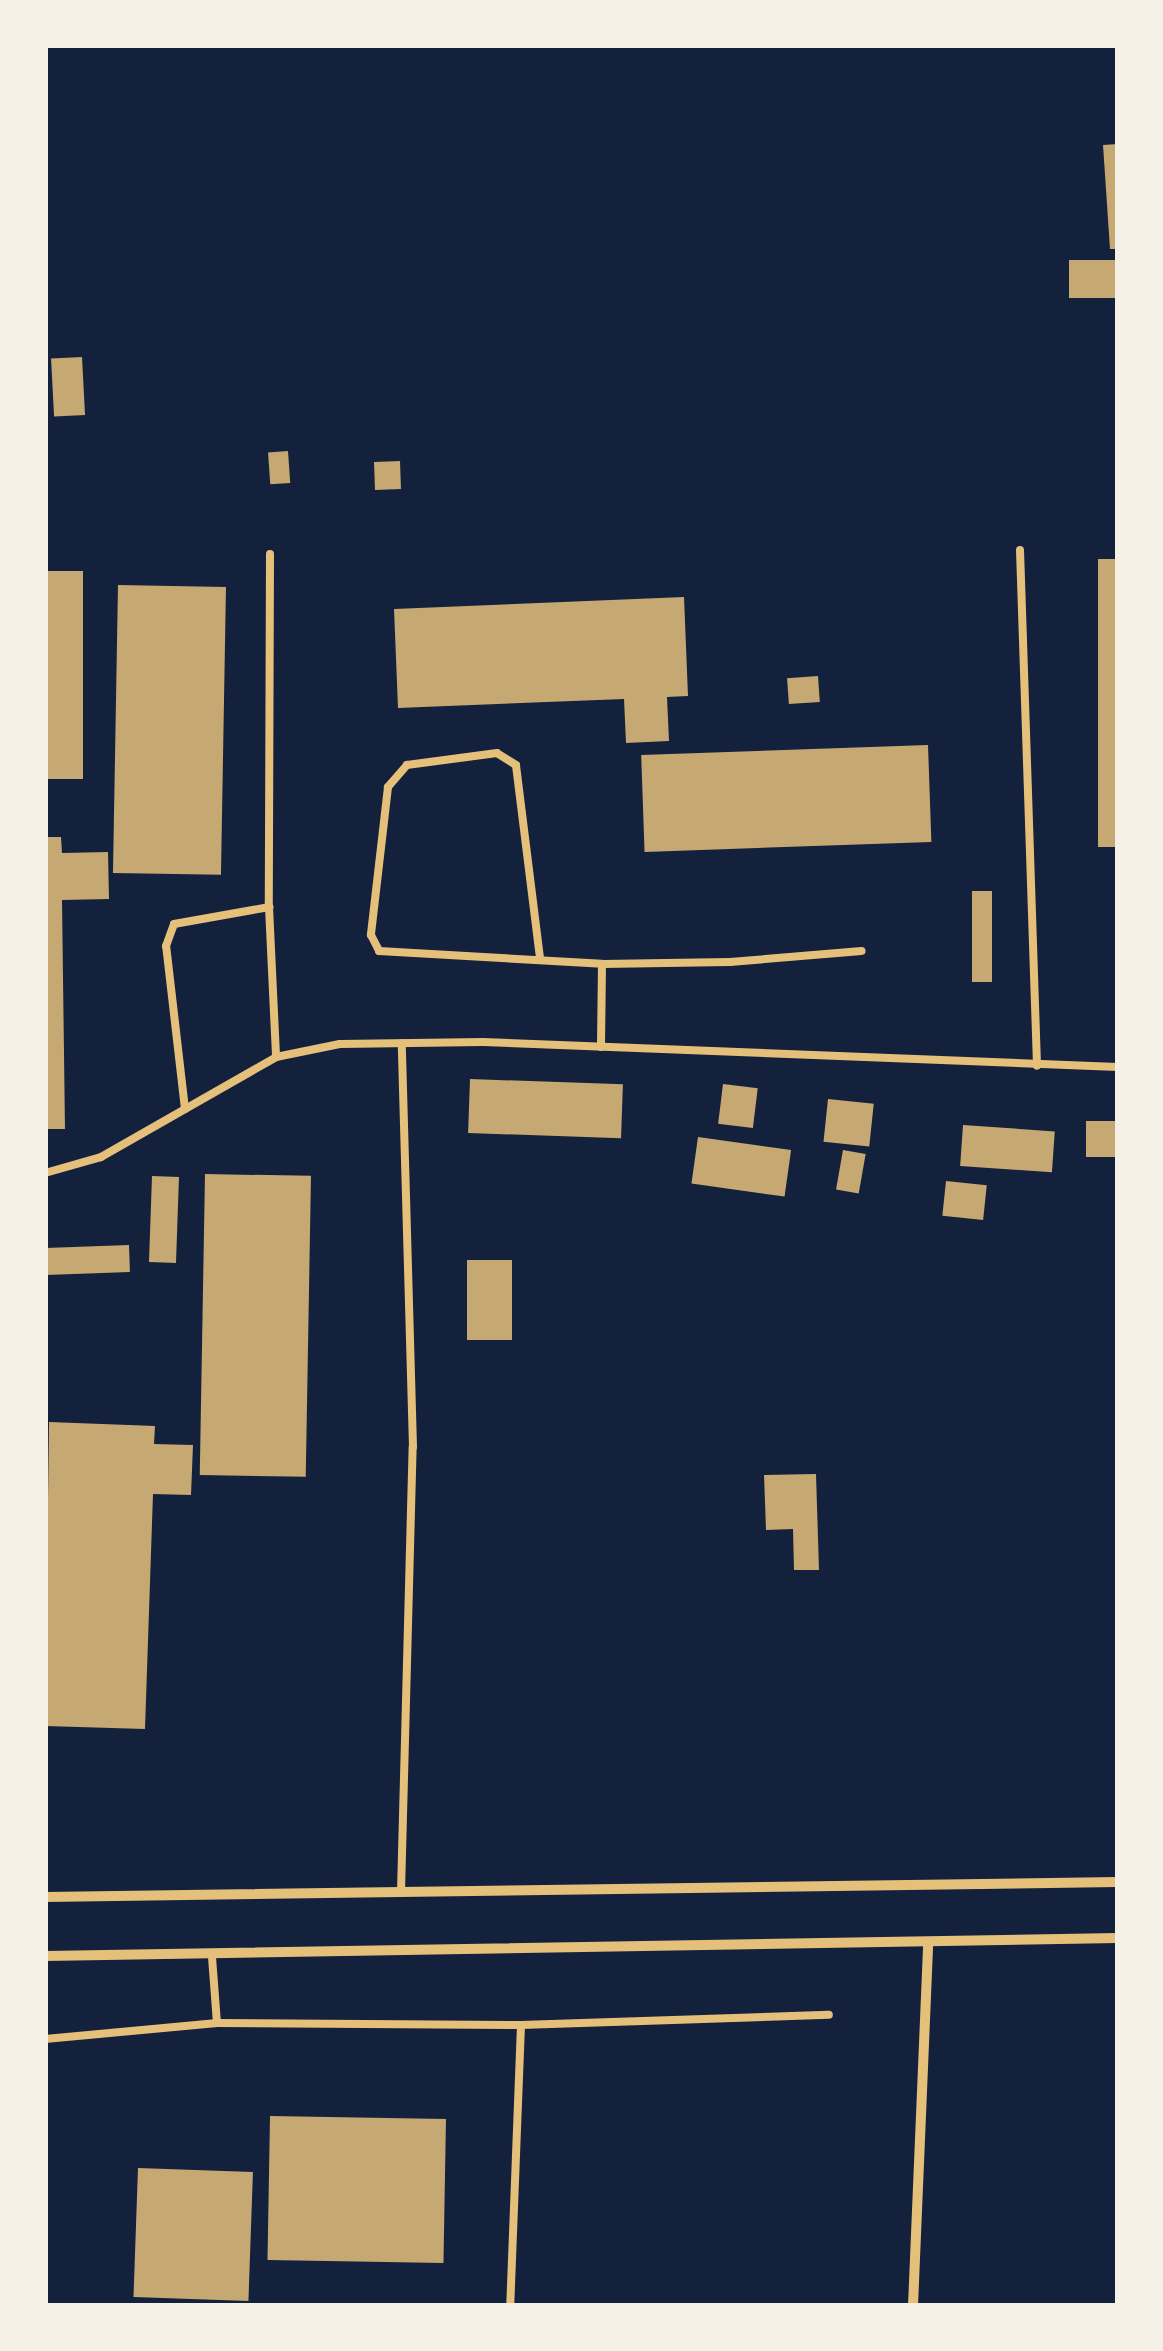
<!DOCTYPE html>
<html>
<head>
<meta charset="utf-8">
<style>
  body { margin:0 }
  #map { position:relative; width:1163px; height:2351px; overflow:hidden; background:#14213d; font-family:Overpass,sans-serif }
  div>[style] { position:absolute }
  .building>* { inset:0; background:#c6a872; transform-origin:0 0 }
  .service>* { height:8px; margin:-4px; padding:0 4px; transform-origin:4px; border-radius:4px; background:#e5c07b }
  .minor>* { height:10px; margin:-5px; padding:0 5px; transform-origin:5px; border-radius:5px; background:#e5c07b }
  span { translate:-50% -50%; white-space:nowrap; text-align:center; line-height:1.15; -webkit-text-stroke:8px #f6f1e7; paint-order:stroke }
  .frame { position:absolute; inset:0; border:48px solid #f6f1e7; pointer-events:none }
</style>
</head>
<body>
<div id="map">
  <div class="building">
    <i style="clip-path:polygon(1118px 144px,1118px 249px,1110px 249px,1103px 145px)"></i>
    <i style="left:1118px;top:260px;width:38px;height:49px;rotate:90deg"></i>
    <i style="left:82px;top:357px;width:58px;height:31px;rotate:87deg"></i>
    <i style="left:288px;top:451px;width:32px;height:20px;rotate:86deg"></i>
    <i style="left:400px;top:461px;width:28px;height:26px;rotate:88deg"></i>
    <i style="left:1098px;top:559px;width:20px;height:288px"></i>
    <i style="left:45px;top:571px;width:38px;height:208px"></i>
    <i style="left:118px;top:585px;width:108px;height:288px;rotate:1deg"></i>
    <i style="clip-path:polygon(684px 597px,688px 696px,667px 697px,669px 741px,626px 743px,624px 699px,398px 708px,394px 609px)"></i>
    <i style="left:818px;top:676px;width:26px;height:31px;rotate:86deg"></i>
    <i style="left:928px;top:745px;width:97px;height:287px;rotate:88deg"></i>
    <i style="clip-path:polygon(45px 837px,61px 837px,62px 853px,108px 852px,109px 899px,62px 900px,65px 1129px,45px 1129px)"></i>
    <i style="left:972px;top:891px;width:20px;height:91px"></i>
    <i style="left:470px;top:1079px;width:153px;height:54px;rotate:2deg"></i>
    <i style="left:723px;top:1084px;width:35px;height:40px;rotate:7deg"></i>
    <i style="left:828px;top:1099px;width:46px;height:43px;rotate:6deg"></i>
    <i style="left:1086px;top:1121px;width:32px;height:36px"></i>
    <i style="left:963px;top:1125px;width:92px;height:41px;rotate:4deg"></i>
    <i style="left:698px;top:1137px;width:94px;height:47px;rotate:8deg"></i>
    <i style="left:843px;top:1150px;width:23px;height:40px;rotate:10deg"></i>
    <i style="left:205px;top:1174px;width:106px;height:301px;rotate:1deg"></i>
    <i style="left:152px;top:1176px;width:27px;height:86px;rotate:2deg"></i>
    <i style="left:946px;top:1181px;width:41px;height:35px;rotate:6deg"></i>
    <i style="left:129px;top:1245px;width:27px;height:84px;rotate:88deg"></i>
    <i style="left:512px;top:1260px;width:80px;height:45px;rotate:90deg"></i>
    <i style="clip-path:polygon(49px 1422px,155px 1426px,154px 1444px,193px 1445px,191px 1495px,153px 1494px,145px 1729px,45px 1726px)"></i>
    <i style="clip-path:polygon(816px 1474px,819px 1570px,794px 1570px,793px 1529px,766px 1530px,764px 1475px)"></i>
    <i style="left:270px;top:2116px;width:176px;height:144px;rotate:1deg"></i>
    <i style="left:138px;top:2168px;width:115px;height:129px;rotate:2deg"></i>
  </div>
  <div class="service">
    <i style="left:1020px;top:550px;width:516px;rotate:88.11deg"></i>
    <i style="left:270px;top:554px;width:353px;rotate:90.2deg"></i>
    <i style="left:269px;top:907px;width:150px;rotate:87.3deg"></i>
    <i style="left:540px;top:958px;width:194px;rotate:-97.1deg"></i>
    <i style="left:516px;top:765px;width:22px;rotate:-148deg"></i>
    <i style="left:497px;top:753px;width:91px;rotate:172.4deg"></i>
    <i style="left:407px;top:765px;width:29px;rotate:131deg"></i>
    <i style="left:388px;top:787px;width:149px;rotate:96.6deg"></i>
    <i style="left:371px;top:935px;width:18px;rotate:63deg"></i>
    <i style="left:379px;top:951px;width:223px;rotate:3.3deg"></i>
    <i style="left:602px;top:964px;width:83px;rotate:90.7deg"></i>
    <i style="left:602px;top:964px;width:128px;rotate:-0.9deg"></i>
    <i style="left:730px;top:962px;width:132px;rotate:-4.8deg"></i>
    <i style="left:185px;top:1109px;width:164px;rotate:-96.6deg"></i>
    <i style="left:166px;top:946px;width:23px;rotate:-70deg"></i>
    <i style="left:174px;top:924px;width:97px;rotate:-10.1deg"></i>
    <i style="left:45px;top:1173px;width:58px;rotate:-15.9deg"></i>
    <i style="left:101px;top:1157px;width:202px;rotate:-29.7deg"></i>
    <i style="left:276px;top:1057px;width:65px;rotate:-11.5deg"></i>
    <i style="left:340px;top:1044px;width:143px;rotate:-0.8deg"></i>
    <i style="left:483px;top:1042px;width:635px;rotate:2.25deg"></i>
    <i style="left:401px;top:1892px;width:445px;rotate:-88.5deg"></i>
    <i style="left:413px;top:1447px;width:404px;rotate:-91.6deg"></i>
    <i style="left:212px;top:1957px;width:66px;rotate:85.7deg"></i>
    <i style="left:217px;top:2023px;width:304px;rotate:0.4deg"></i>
    <i style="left:521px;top:2025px;width:281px;rotate:92.2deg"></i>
    <i style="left:521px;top:2025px;width:308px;rotate:-1.9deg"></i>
    <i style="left:45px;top:2039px;width:173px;rotate:-5.3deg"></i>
  </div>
  <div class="minor">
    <i style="left:45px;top:1897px;width:1073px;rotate:-0.8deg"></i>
    <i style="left:45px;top:1956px;width:1073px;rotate:-0.96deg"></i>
    <i style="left:913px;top:2306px;width:363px;rotate:-87.6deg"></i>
  </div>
  <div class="frame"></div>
</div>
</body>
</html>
